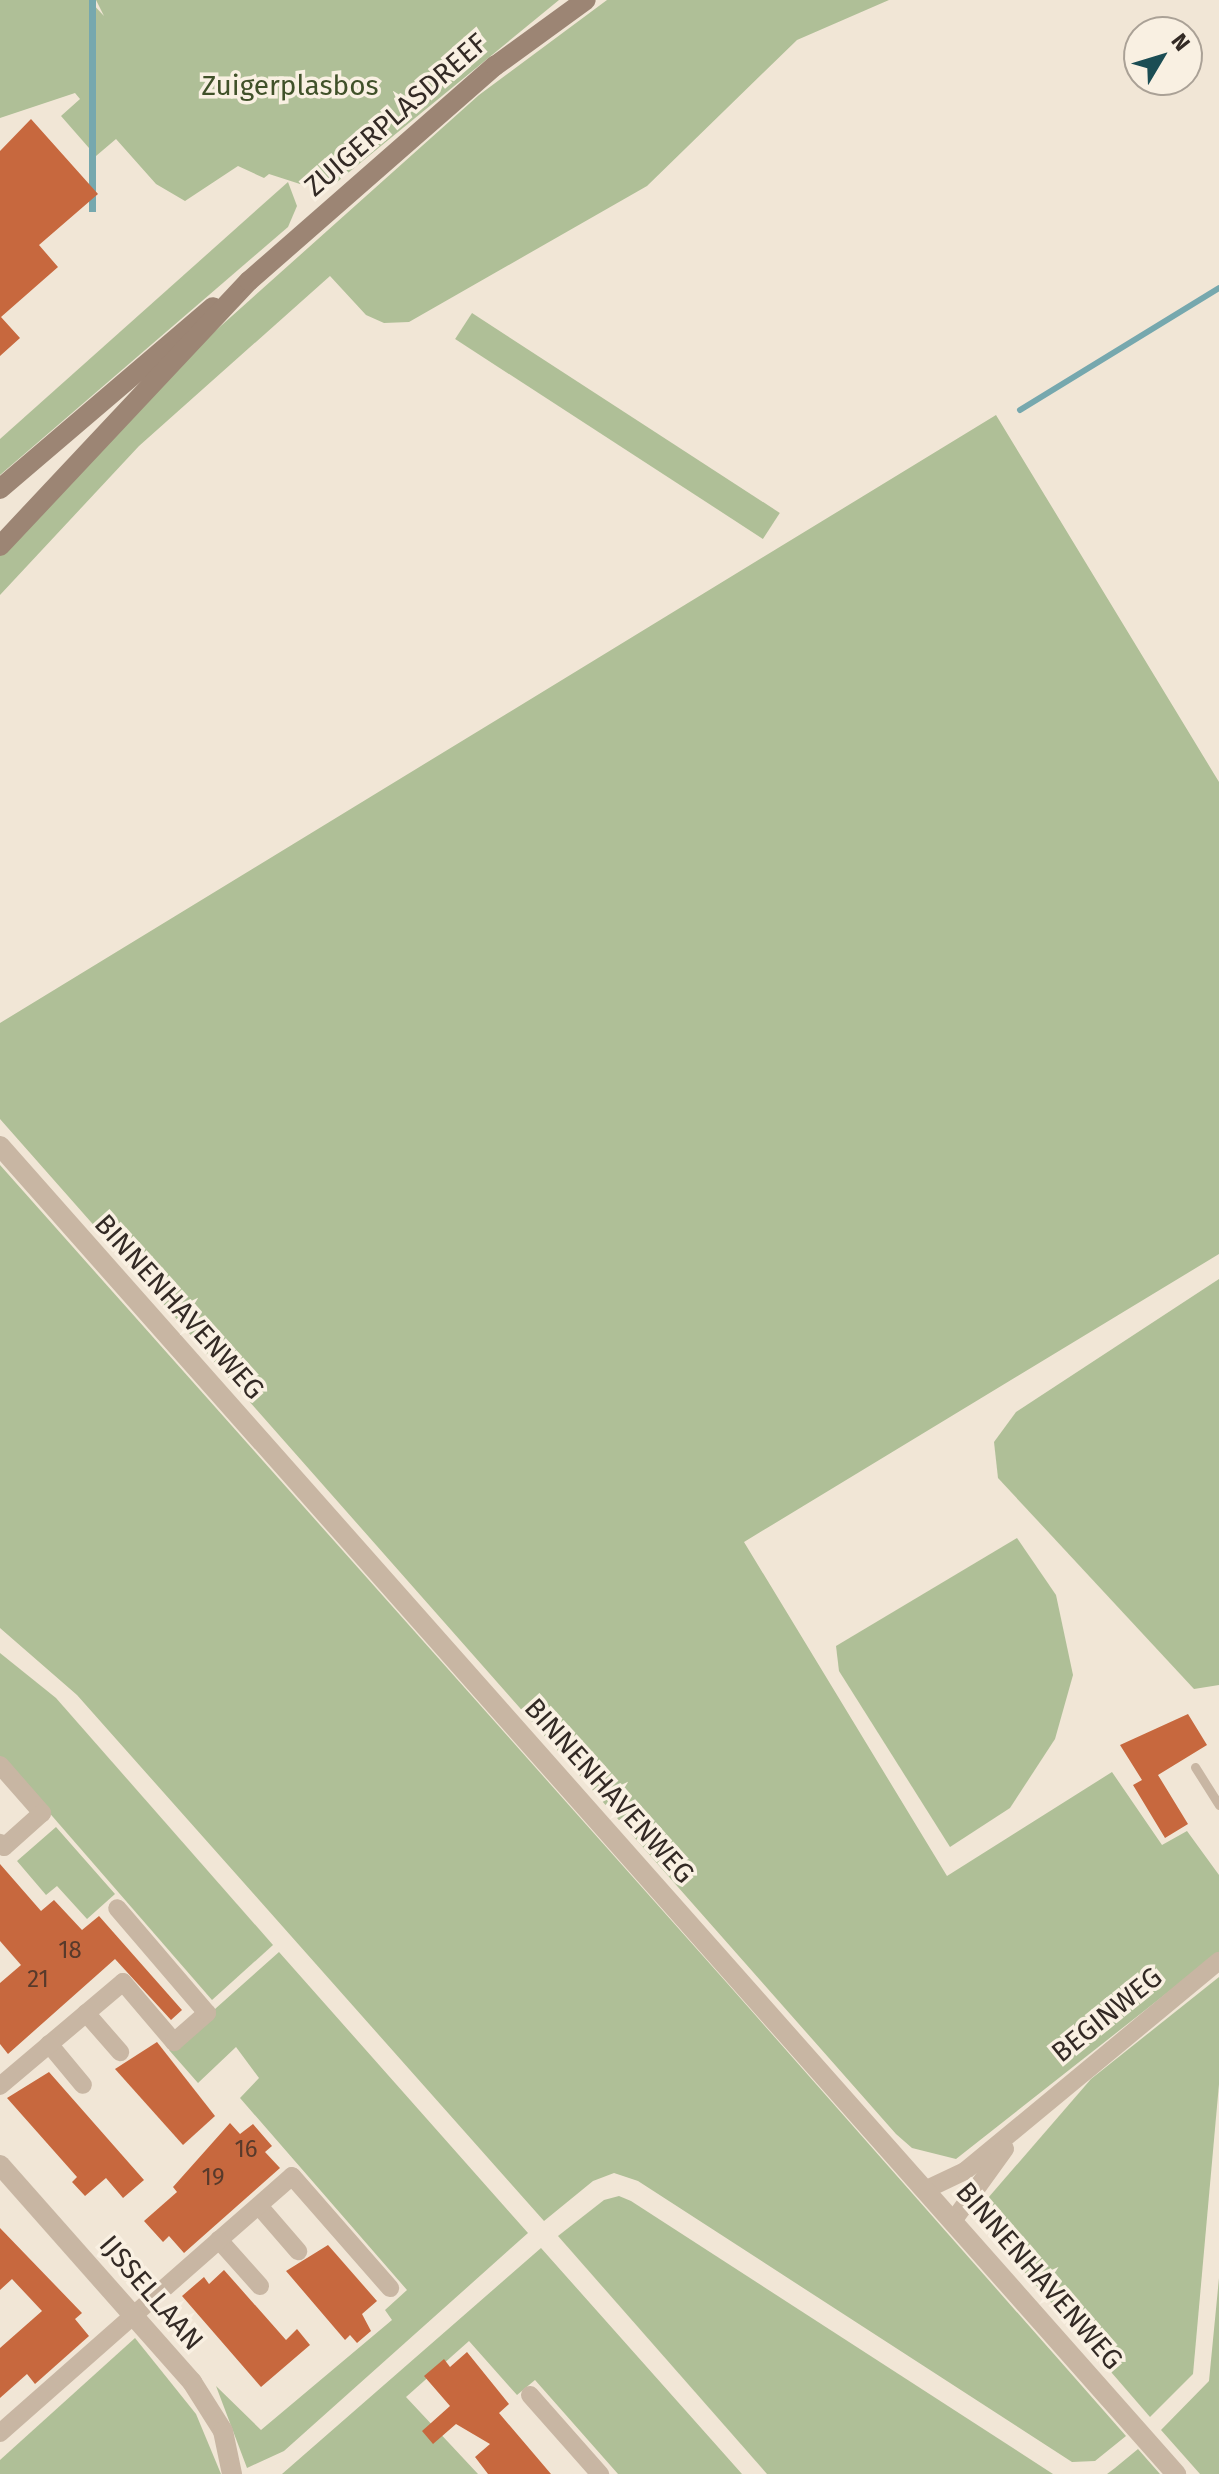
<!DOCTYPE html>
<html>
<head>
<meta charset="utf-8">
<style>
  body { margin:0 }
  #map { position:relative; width:1219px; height:2474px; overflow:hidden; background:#f1e6d6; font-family:"Fira Sans",sans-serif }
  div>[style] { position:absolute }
  .green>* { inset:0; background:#afbf97; transform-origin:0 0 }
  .water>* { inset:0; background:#76a8ae; transform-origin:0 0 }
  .stream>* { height:6px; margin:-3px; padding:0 3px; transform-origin:3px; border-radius:3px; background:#76a8ae }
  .building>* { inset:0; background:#c7683e }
  .service>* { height:9px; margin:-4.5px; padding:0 4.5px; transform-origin:4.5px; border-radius:4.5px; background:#c8b6a3 }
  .minor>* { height:18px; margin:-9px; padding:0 9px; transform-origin:9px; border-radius:9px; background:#c8b6a3 }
  .tertiary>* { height:20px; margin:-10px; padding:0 10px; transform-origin:10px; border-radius:10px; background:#c8b6a3 }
  .secondary>* { height:20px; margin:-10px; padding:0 10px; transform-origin:10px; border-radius:10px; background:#9c8574 }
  span { translate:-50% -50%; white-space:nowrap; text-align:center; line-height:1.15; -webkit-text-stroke:7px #f9f0e2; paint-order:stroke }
  .number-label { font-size:24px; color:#583a2b }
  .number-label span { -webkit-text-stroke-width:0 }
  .park-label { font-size:28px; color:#405129 }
  .street-label { font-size:28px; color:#332a25 }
  .north { position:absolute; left:1123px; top:16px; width:80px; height:80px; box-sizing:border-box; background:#f9f0e2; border:2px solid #aaa196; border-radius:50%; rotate:52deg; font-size:22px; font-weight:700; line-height:32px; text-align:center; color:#332a25 }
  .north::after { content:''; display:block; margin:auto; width:28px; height:36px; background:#1b4d54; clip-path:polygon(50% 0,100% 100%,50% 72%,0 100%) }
</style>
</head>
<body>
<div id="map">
  <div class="green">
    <i style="clip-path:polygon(0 0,89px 0,104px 16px,96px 0,559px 0,337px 182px,314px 174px,300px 184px,269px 174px,264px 178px,238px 166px,185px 201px,156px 184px,116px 139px,96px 156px,61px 116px,80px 99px,75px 93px,0 118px)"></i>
    <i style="clip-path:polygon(607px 0,889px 0,797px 40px,647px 186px,409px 322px,384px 323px,366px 315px,330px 276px,139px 446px,0 595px,0 556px,204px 341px,479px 95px)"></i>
    <i style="clip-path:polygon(288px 182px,297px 206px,288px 227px,0 475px,0 439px)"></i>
    <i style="left:472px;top:313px;width:367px;height:31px;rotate:33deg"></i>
    <i style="clip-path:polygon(996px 415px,1219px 782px,1219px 1254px,744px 1542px,947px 1876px,1112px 1772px,1162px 1845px,1187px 1831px,1219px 1875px,1219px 1952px,956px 2159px,912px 2148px,896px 2134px,0 1119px,0 1023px)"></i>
    <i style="clip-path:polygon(0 1165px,727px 1983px,1126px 2436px,1095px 2461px,1072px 2462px,638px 2181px,614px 2173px,593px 2181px,544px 2221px,77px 1695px,0 1628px)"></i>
    <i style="clip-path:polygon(1219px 1279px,1219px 1685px,1194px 1689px,998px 1478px,994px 1442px,1016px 1412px)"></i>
    <i style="clip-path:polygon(1017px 1538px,1056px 1595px,1073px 1675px,1055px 1739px,1010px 1808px,950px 1847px,839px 1671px,836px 1646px)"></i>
    <i style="clip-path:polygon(0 1653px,56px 1698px,273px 1945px,212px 2000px,0 1756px)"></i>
    <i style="clip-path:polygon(56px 1827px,115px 1894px,87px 1919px,57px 1886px,46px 1895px,17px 1861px)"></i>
    <i style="clip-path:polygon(279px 1952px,528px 2233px,284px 2451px,247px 2468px,216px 2386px,261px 2430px,392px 2320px,385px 2310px,407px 2290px,240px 2098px,259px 2078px,236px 2047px,198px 2083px,169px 2050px)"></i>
    <i style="clip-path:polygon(1219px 1977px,1219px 2084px,1193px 2374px,1150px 2417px,989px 2231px,988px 2198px,1091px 2079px)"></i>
    <i style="clip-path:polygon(619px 2196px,631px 2201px,1053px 2474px,767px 2474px,558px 2236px,604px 2200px)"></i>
    <i style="clip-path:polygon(541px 2248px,742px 2474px,618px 2474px,535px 2380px,517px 2395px,469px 2341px,406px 2397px,478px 2474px,282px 2474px)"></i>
    <i style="clip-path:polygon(1219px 2278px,1219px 2474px,1200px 2474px,1161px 2430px,1209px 2381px)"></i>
    <i style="clip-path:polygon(135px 2338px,196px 2414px,221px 2474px,0 2474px,0 2460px)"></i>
    <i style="clip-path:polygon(1138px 2449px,1160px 2474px,1107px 2474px,1115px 2468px)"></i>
  </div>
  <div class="water">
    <i style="left:89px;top:0;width:7px;height:212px"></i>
  </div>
  <div class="stream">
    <i style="left:1020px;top:410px;width:233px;rotate:-31.5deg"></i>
  </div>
  <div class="building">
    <i style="clip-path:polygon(31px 119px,98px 194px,39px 245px,58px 267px,1px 317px,20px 338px,0 356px,0 151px)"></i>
    <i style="clip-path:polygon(1188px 1714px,1207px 1745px,1158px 1775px,1188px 1824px,1165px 1838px,1133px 1785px,1142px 1780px,1120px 1745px)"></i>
    <i style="clip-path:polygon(0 1864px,41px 1911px,54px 1900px,82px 1930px,99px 1916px,182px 2010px,171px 2020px,115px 1959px,8px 2054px,0 2044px,0 1983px,21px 1965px,0 1941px)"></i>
    <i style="clip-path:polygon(157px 2042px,215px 2116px,183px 2145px,115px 2069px)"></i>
    <i style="clip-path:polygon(49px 2072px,144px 2180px,123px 2198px,106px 2178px,85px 2196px,72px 2182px,77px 2177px,7px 2098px)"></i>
    <i style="clip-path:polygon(230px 2123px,240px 2134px,253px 2124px,272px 2146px,265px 2152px,280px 2168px,184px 2253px,169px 2236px,163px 2242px,144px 2221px,177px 2192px,173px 2187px)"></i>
    <i style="clip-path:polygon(0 2228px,82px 2313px,75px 2319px,89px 2336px,35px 2384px,27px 2374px,0 2398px,0 2348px,42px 2311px,12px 2279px,0 2290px)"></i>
    <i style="clip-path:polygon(328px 2245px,377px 2301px,362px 2314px,371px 2331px,357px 2343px,350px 2335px,345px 2340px,286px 2271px)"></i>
    <i style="clip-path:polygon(224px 2270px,286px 2340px,297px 2329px,310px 2345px,261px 2387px,182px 2296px,204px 2277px,209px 2284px)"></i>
    <i style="clip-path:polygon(467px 2352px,509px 2404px,499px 2413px,551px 2474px,488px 2474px,475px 2457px,490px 2444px,456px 2424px,433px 2444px,422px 2431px,450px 2406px,424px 2376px,444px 2359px,450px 2367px)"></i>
  </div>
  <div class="service">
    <i style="left:1195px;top:1767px;width:45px;rotate:57.7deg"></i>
  </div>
  <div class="minor">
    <i style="left:0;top:1765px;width:64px;rotate:48.8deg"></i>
    <i style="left:42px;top:1813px;width:51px;rotate:138.2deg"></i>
    <i style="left:4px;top:1847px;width:6px;rotate:-135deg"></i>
    <i style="left:86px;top:2013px;width:52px;rotate:48.9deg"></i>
    <i style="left:49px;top:2044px;width:53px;rotate:50.3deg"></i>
    <i style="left:0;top:2086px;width:161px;rotate:-40.2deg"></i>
    <i style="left:123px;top:1982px;width:79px;rotate:49.6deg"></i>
    <i style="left:174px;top:2042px;width:44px;rotate:-41.3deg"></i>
    <i style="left:207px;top:2013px;width:138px;rotate:-130.6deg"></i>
    <i style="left:925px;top:2190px;width:44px;rotate:-25.4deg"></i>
    <i style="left:965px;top:2171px;width:330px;rotate:-39.6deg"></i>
    <i style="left:259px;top:2206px;width:60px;rotate:49.1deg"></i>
    <i style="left:953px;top:2221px;width:89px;rotate:-54.2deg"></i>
    <i style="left:260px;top:2286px;width:62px;rotate:-131.7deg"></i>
    <i style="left:219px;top:2240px;width:97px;rotate:-41.2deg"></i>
    <i style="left:292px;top:2176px;width:149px;rotate:48.8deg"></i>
    <i style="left:530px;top:2395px;width:106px;rotate:48.5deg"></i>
    <i style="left:0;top:2433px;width:292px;rotate:-41.4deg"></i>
  </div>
  <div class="tertiary">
    <i style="left:0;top:1146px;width:1774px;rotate:48.47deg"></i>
    <i style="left:0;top:2165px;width:290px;rotate:48.5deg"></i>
    <i style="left:192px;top:2382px;width:58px;rotate:57.7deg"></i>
    <i style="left:223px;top:2431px;width:44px;rotate:78.2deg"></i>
  </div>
  <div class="secondary">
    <i style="left:0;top:489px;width:280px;rotate:-40.5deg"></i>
    <i style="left:0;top:546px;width:364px;rotate:-46.8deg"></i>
    <i style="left:249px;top:281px;width:327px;rotate:-41.2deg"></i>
    <i style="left:495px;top:66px;width:112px;rotate:-36deg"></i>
  </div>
  <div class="number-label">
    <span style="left:70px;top:1951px">18</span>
    <span style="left:38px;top:1980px">21</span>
    <span style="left:246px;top:2150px">16</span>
    <span style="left:213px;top:2178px">19</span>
  </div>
  <div class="park-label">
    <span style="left:290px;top:86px">Zuigerplasbos</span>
  </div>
  <div class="street-label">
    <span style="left:396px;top:115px;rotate:-41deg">ZUIGERPLASDREEF</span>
    <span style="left:179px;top:1307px;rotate:48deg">BINNENHAVENWEG</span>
    <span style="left:609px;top:1791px;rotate:48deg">BINNENHAVENWEG</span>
    <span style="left:1107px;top:2015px;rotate:-39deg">BEGINWEG</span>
    <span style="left:1039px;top:2276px;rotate:49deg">BINNENHAVENWEG</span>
    <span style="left:151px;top:2293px;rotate:49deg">IJSSELLAAN</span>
  </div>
  <div class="north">N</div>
</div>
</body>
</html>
